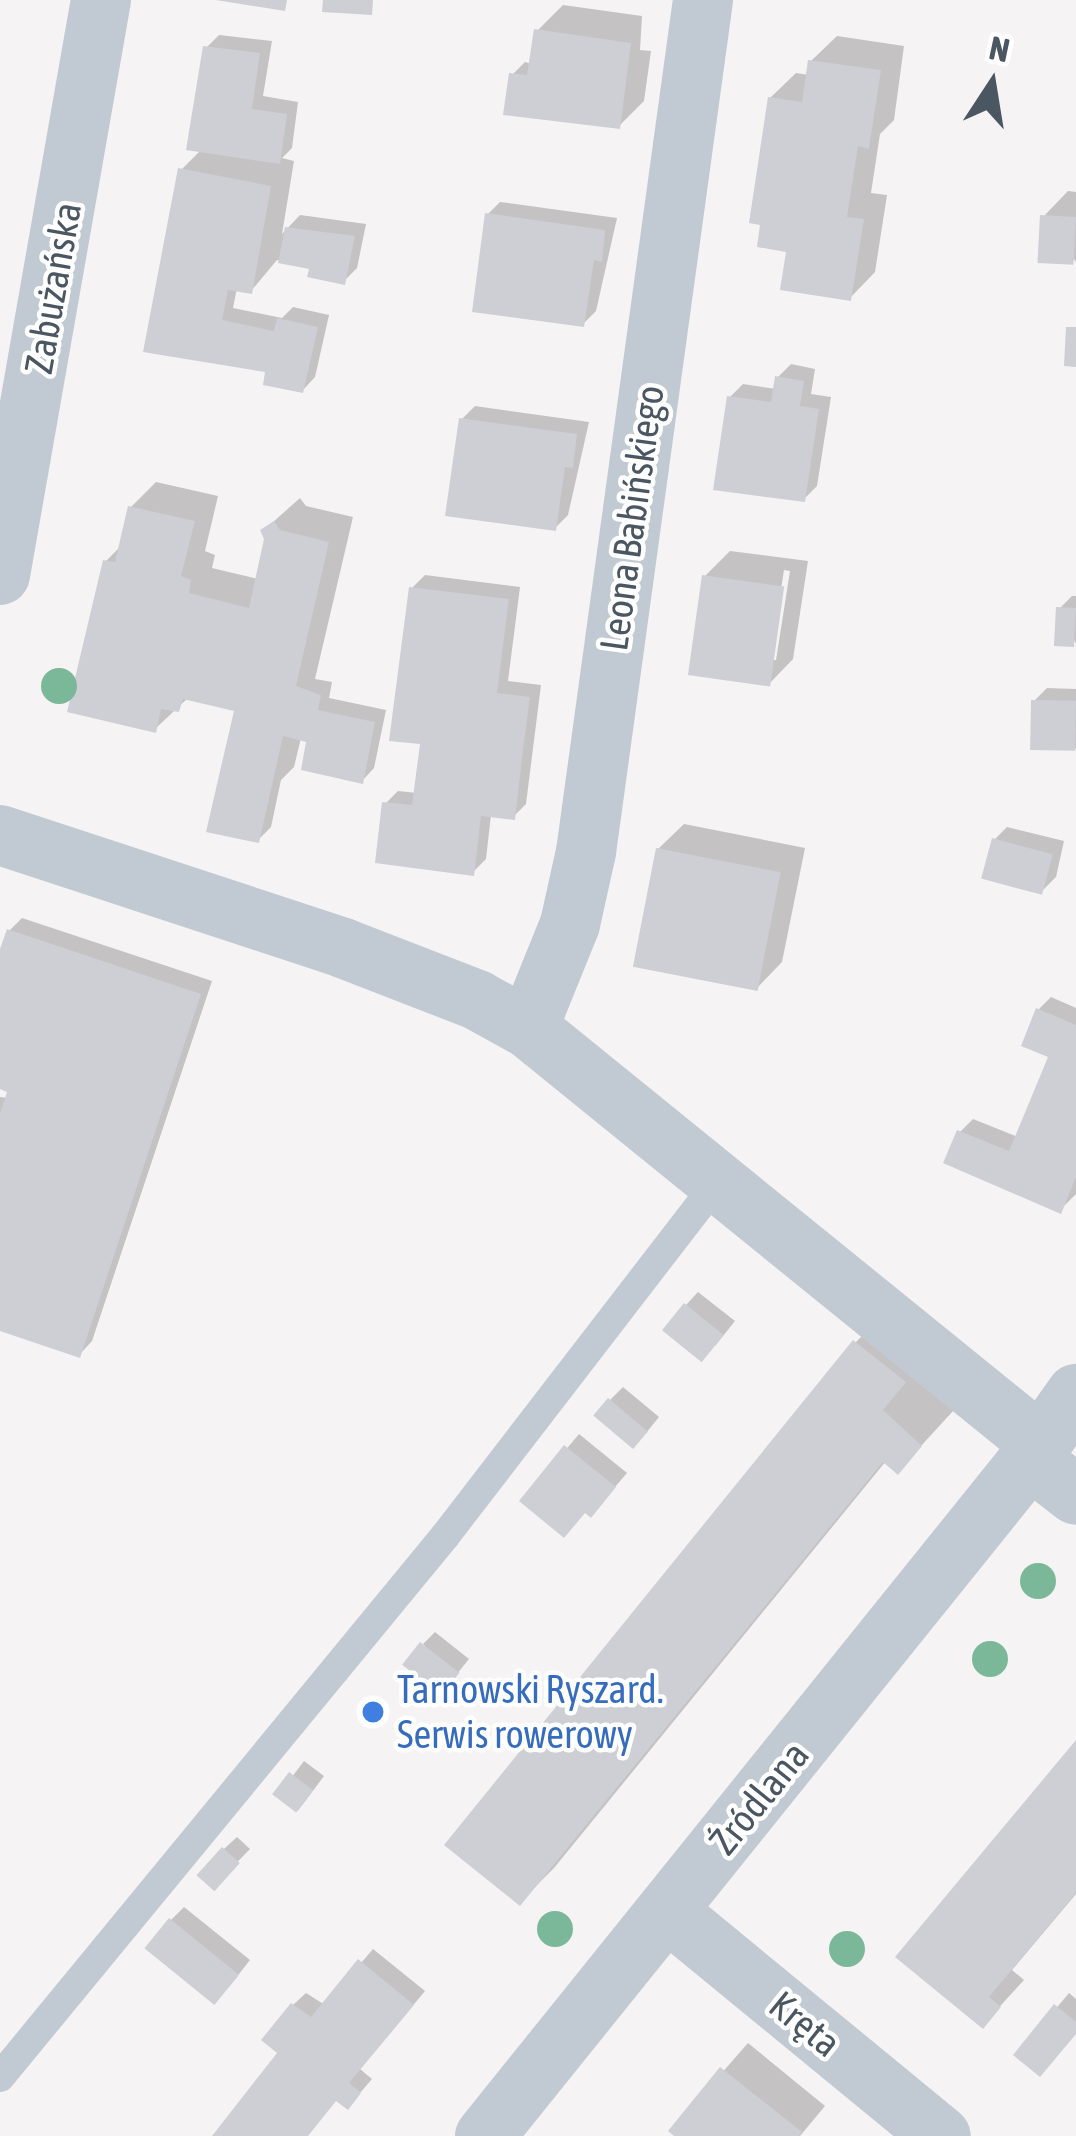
<!DOCTYPE html>
<html>
<head>
<meta charset="utf-8">
<style>
  body { margin:0 }
  #map { position:relative; width:1076px; height:2136px; overflow:hidden; background:#f5f3f3; font-family:"Asap Condensed",sans-serif }
  div>[style] { position:absolute }
  .shadow>* { inset:0; background:#0003; transform-origin:0 0 }
  .building>* { inset:0; background:#cdcfd5; transform-origin:0 0 }
  .service>* { height:30px; margin:-15px; padding:0 15px; transform-origin:15px; border-radius:15px; background:#c1cad2 }
  .minor>* { height:60px; margin:-30px; padding:0 30px; transform-origin:30px; border-radius:30px; background:#c1cad2 }
  .trees>* { width:36px; height:36px; margin:-18px; border-radius:50%; background:#7bb799 }
  .dots>* { width:33px; height:33px; translate:-50% -50%; box-sizing:border-box; border:6px solid #fff; border-radius:50% }
  span { translate:-50% -50%; white-space:nowrap; text-align:center; line-height:1.15; -webkit-text-stroke:9px #fff; paint-order:stroke }
  .street-label { font-size:39px; color:#4a5661 }
  .shop-label { font-size:39px; color:#366cbe }
  .left { translate:0 -50%; text-align:left }
  .north { position:absolute; left:932px; top:24px; width:120px; height:120px; -webkit-text-stroke:9px #fff; paint-order:stroke; rotate:12deg; font-size:33px; font-weight:700; line-height:48px; text-align:center; color:#4a5661 }
  .north::after { content:''; display:block; margin:auto; width:42px; height:54px; background:#4a5661; clip-path:polygon(50% 0,100% 100%,50% 72%,0 100%) }
</style>
</head>
<body>
<div id="map">
  <div class="shadow">
    <i style="clip-path:polygon(563px 5px,642px 16px,640px 50px,651px 51px,644px 101px,619px 126px,512px 75px,525px 62px,532px 64px,537px 31px)"></i>
    <i style="clip-path:polygon(219px 35px,272px 41px,263px 96px,298px 102px,292px 148px,282px 158px,294px 161px,282px 234px,300px 215px,366px 224px,357px 268px,344px 281px,312px 266px,277px 260px,251px 291px,237px 288px,233px 308px,282px 318px,293px 307px,329px 315px,315px 377px,303px 390px,269px 369px,147px 349px,181px 170px,202px 149px,206px 48px)"></i>
    <i style="clip-path:polygon(837px 36px,904px 46px,894px 120px,880px 134px,871px 193px,887px 195px,875px 272px,850px 298px,789px 250px,770px 98px,796px 73px,809px 75px,811px 61px)"></i>
    <i style="clip-path:polygon(1068px 191px,1076px 192px,1076px 262px,1043px 217px)"></i>
    <i style="clip-path:polygon(500px 202px,617px 218px,596px 311px,583px 324px,488px 214px)"></i>
    <i style="clip-path:polygon(791px 364px,815px 369px,811px 394px,831px 397px,817px 486px,804px 499px,730px 397px,743px 384px,776px 389px,778px 377px)"></i>
    <i style="clip-path:polygon(475px 406px,589px 422px,568px 515px,555px 528px,462px 419px)"></i>
    <i style="clip-path:polygon(156px 482px,218px 496px,205px 551px,215px 555px,212px 568px,258px 579px,268px 539px,263px 531px,300px 498px,306px 506px,353px 517px,315px 679px,332px 682px,329px 698px,386px 710px,374px 768px,362px 781px,301px 738px,294px 767px,281px 780px,271px 827px,258px 840px,238px 709px,189px 697px,155px 729px,106px 561px,122px 545px,131px 507px)"></i>
    <i style="clip-path:polygon(evenodd,730px 551px,808px 561px,793px 659px,768px 685px,705px 576px,730px 551px,784px 570px,790px 571px,776px 660px,770px 660px,784px 570px)"></i>
    <i style="clip-path:polygon(425px 575px,520px 587px,508px 681px,541px 685px,526px 804px,513px 817px,491px 815px,486px 859px,473px 872px,385px 804px,398px 791px,417px 793px,424px 741px,412px 588px)"></i>
    <i style="clip-path:polygon(1072px 596px,1076px 596px,1076px 644px,1059px 609px)"></i>
    <i style="clip-path:polygon(1047px 688px,1076px 689px,1076px 749px,1034px 701px)"></i>
    <i style="clip-path:polygon(684px 824px,805px 848px,782px 962px,757px 988px,658px 849px)"></i>
    <i style="clip-path:polygon(1007px 827px,1064px 841px,1056px 877px,1043px 890px,994px 840px)"></i>
    <i style="clip-path:polygon(22px 918px,212px 981px,92px 1341px,80px 1354px,0 1328px,0 1097px,9px 1098px,11px 1090px,0 1086px,0 959px,9px 931px)"></i>
    <i style="clip-path:polygon(1051px 997px,1076px 1008px,1076px 1194px,1060px 1210px,960px 1132px,973px 1119px,1018px 1137px,1056px 1044px,1038px 1010px)"></i>
    <i style="clip-path:polygon(698px 1292px,735px 1321px,715px 1346px,686px 1305px)"></i>
    <i style="clip-path:polygon(868px 1330px,954px 1410px,898px 1471px,886px 1461px,554px 1868px,520px 1902px,856px 1342px)"></i>
    <i style="clip-path:polygon(623px 1387px,659px 1417px,646px 1433px,610px 1400px)"></i>
    <i style="clip-path:polygon(579px 1434px,627px 1473px,603px 1501px,523px 1501px)"></i>
    <i style="clip-path:polygon(435px 1632px,469px 1659px,453px 1679px,423px 1644px)"></i>
    <i style="clip-path:polygon(1076px 1745px,1076px 1894px,1012px 1970px,1024px 1980px,983px 2025px,900px 1956px)"></i>
    <i style="left:304px;top:1761px;width:25px;height:43px;rotate:37deg"></i>
    <i style="clip-path:polygon(237px 1837px,250px 1849px,214px 1886px,224px 1849px)"></i>
    <i style="clip-path:polygon(184px 1907px,250px 1960px,228px 1988px,171px 1920px)"></i>
    <i style="clip-path:polygon(373px 1949px,425px 1991px,360px 2069px,372px 2079px,360px 2093px,338px 2098px,307px 2136px,215px 2136px,281px 2053px,293px 2005px,306px 1993px,325px 2005px)"></i>
    <i style="clip-path:polygon(1069px 1993px,1076px 1999px,1076px 2032px,1018px 2054px)"></i>
    <i style="clip-path:polygon(748px 2043px,825px 2106px,800px 2136px,679px 2136px,672px 2130px)"></i>
  </div>
  <div class="building">
    <i style="clip-path:polygon(216px 0,287px 0,285px 11px)"></i>
    <i style="clip-path:polygon(323px 0,373px 0,372px 15px,322px 12px)"></i>
    <i style="clip-path:polygon(534px 29px,631px 43px,620px 129px,503px 115px,509px 73px,527px 75px)"></i>
    <i style="clip-path:polygon(203px 46px,260px 53px,252px 109px,287px 114px,280px 164px,186px 150px)"></i>
    <i style="clip-path:polygon(808px 60px,881px 70px,869px 149px,858px 146px,847px 217px,864px 219px,851px 301px,780px 290px,786px 252px,757px 247px,760px 225px,749px 223px,768px 97px,802px 102px)"></i>
    <i style="clip-path:polygon(178px 168px,271px 186px,252px 294px,228px 290px,222px 320px,274px 331px,277px 318px,318px 327px,303px 393px,263px 385px,265px 372px,143px 352px)"></i>
    <i style="clip-path:polygon(485px 213px,605px 230px,602px 262px,594px 260px,584px 327px,472px 312px)"></i>
    <i style="left:1040px;top:215px;width:36px;height:48px;rotate:3deg"></i>
    <i style="clip-path:polygon(285px 227px,355px 236px,345px 285px,307px 277px,309px 269px,278px 263px)"></i>
    <i style="clip-path:polygon(1066px 327px,1076px 327px,1076px 367px,1064px 366px)"></i>
    <i style="clip-path:polygon(775px 376px,804px 381px,800px 406px,819px 409px,805px 502px,713px 490px,727px 396px,771px 402px)"></i>
    <i style="clip-path:polygon(459px 418px,577px 434px,573px 468px,565px 467px,556px 531px,445px 516px)"></i>
    <i style="clip-path:polygon(128px 506px,195px 521px,181px 576px,191px 580px,189px 593px,249px 608px,264px 539px,260px 530px,274px 521px,280px 530px,329px 542px,296px 686px,321px 695px,318px 710px,375px 722px,363px 784px,301px 770px,306px 742px,283px 736px,259px 843px,206px 832px,234px 711px,183px 699px,179px 712px,161px 709px,156px 733px,67px 712px,103px 560px,115px 562px)"></i>
    <i style="left:702px;top:575px;width:83px;height:101px;rotate:8deg"></i>
    <i style="clip-path:polygon(409px 587px,509px 599px,497px 693px,530px 697px,522px 758px,515px 820px,481px 816px,474px 876px,375px 863px,382px 802px,412px 805px,420px 744px,389px 741px)"></i>
    <i style="left:1056px;top:607px;width:20px;height:39px;rotate:3deg"></i>
    <i style="left:1031px;top:700px;width:45px;height:50px;rotate:1deg"></i>
    <i style="left:992px;top:838px;width:63px;height:42px;rotate:15deg"></i>
    <i style="left:656px;top:848px;width:127px;height:121px;rotate:11deg"></i>
    <i style="clip-path:polygon(7px 929px,201px 994px,80px 1358px,0 1331px,0 1113px,7px 1092px,0 1089px,0 949px)"></i>
    <i style="clip-path:polygon(1036px 1008px,1076px 1025px,1076px 1177px,1061px 1214px,943px 1163px,957px 1130px,1009px 1151px,1048px 1057px,1021px 1046px)"></i>
    <i style="left:684px;top:1303px;width:51px;height:35px;rotate:39deg"></i>
    <i style="clip-path:polygon(853px 1340px,906px 1382px,883px 1410px,922px 1446px,898px 1475px,883px 1462px,520px 1906px,444px 1845px)"></i>
    <i style="left:608px;top:1398px;width:52px;height:23px;rotate:40deg"></i>
    <i style="clip-path:polygon(564px 1445px,616px 1487px,591px 1518px,585px 1513px,564px 1538px,519px 1501px)"></i>
    <i style="left:420px;top:1642px;width:50px;height:29px;rotate:38deg"></i>
    <i style="clip-path:polygon(1076px 1740px,1076px 1893px,989px 1997px,1001px 2007px,983px 2029px,895px 1957px)"></i>
    <i style="left:289px;top:1772px;width:30px;height:28px;rotate:37deg"></i>
    <i style="left:222px;top:1847px;width:24px;height:38px;rotate:42deg"></i>
    <i style="left:169px;top:1918px;width:90px;height:39px;rotate:39deg"></i>
    <i style="clip-path:polygon(358px 1959px,414px 2005px,349px 2083px,361px 2093px,348px 2110px,336px 2101px,308px 2136px,212px 2136px,277px 2053px,261px 2040px,291px 2003px,311px 2017px)"></i>
    <i style="clip-path:polygon(1054px 2004px,1076px 2022px,1076px 2034px,1040px 2077px,1013px 2055px)"></i>
    <i style="clip-path:polygon(720px 2067px,802px 2132px,799px 2136px,674px 2136px,668px 2131px)"></i>
  </div>
  <div class="service">
    <i style="left:0;top:2077px;width:701px;rotate:-50.56deg"></i>
    <i style="left:445px;top:1536px;width:448px;rotate:-52.4deg"></i>
  </div>
  <div class="minor">
    <i style="left:0;top:575px;width:584px;rotate:-80.04deg"></i>
    <i style="left:0;top:835px;width:361px;rotate:18.2deg"></i>
    <i style="left:343px;top:948px;width:144px;rotate:21.2deg"></i>
    <i style="left:477px;top:1000px;width:58px;rotate:28.8deg"></i>
    <i style="left:528px;top:1028px;width:660px;rotate:39.04deg"></i>
    <i style="left:528px;top:1028px;width:112px;rotate:-68deg"></i>
    <i style="left:570px;top:924px;width:74px;rotate:-77.5deg"></i>
    <i style="left:586px;top:852px;width:860px;rotate:-82.18deg"></i>
    <i style="left:1030px;top:1459px;width:58px;rotate:38deg"></i>
    <i style="left:668px;top:1912px;width:353px;rotate:39.4deg"></i>
    <i style="left:485px;top:2136px;width:869px;rotate:-51.17deg"></i>
    <i style="left:1030px;top:1459px;width:80px;rotate:-54.7deg"></i>
  </div>
  <div class="trees">
    <i style="left:59px;top:686px"></i>
    <i style="left:1038px;top:1581px"></i>
    <i style="left:990px;top:1659px"></i>
    <i style="left:555px;top:1929px"></i>
    <i style="left:847px;top:1949px"></i>
  </div>
  <div class="dots">
    <i style="left:373px;top:1712px;background:#3f7fe0"></i>
  </div>
  <div class="street-label">
    <span style="left:53px;top:288px;rotate:-80deg">Zabużańska</span>
    <span style="left:632px;top:518px;rotate:-82deg">Leona Babińskiego</span>
    <span style="left:759px;top:1798px;rotate:-51deg">Źródlana</span>
    <span style="left:805px;top:2024px;rotate:39deg">Kręta</span>
  </div>
  <div class="shop-label">
    <span class="left" style="left:397px;top:1712px">Tarnowski Ryszard.<br>Serwis rowerowy</span>
  </div>
  <div class="north">N</div>
</div>
</body>
</html>
